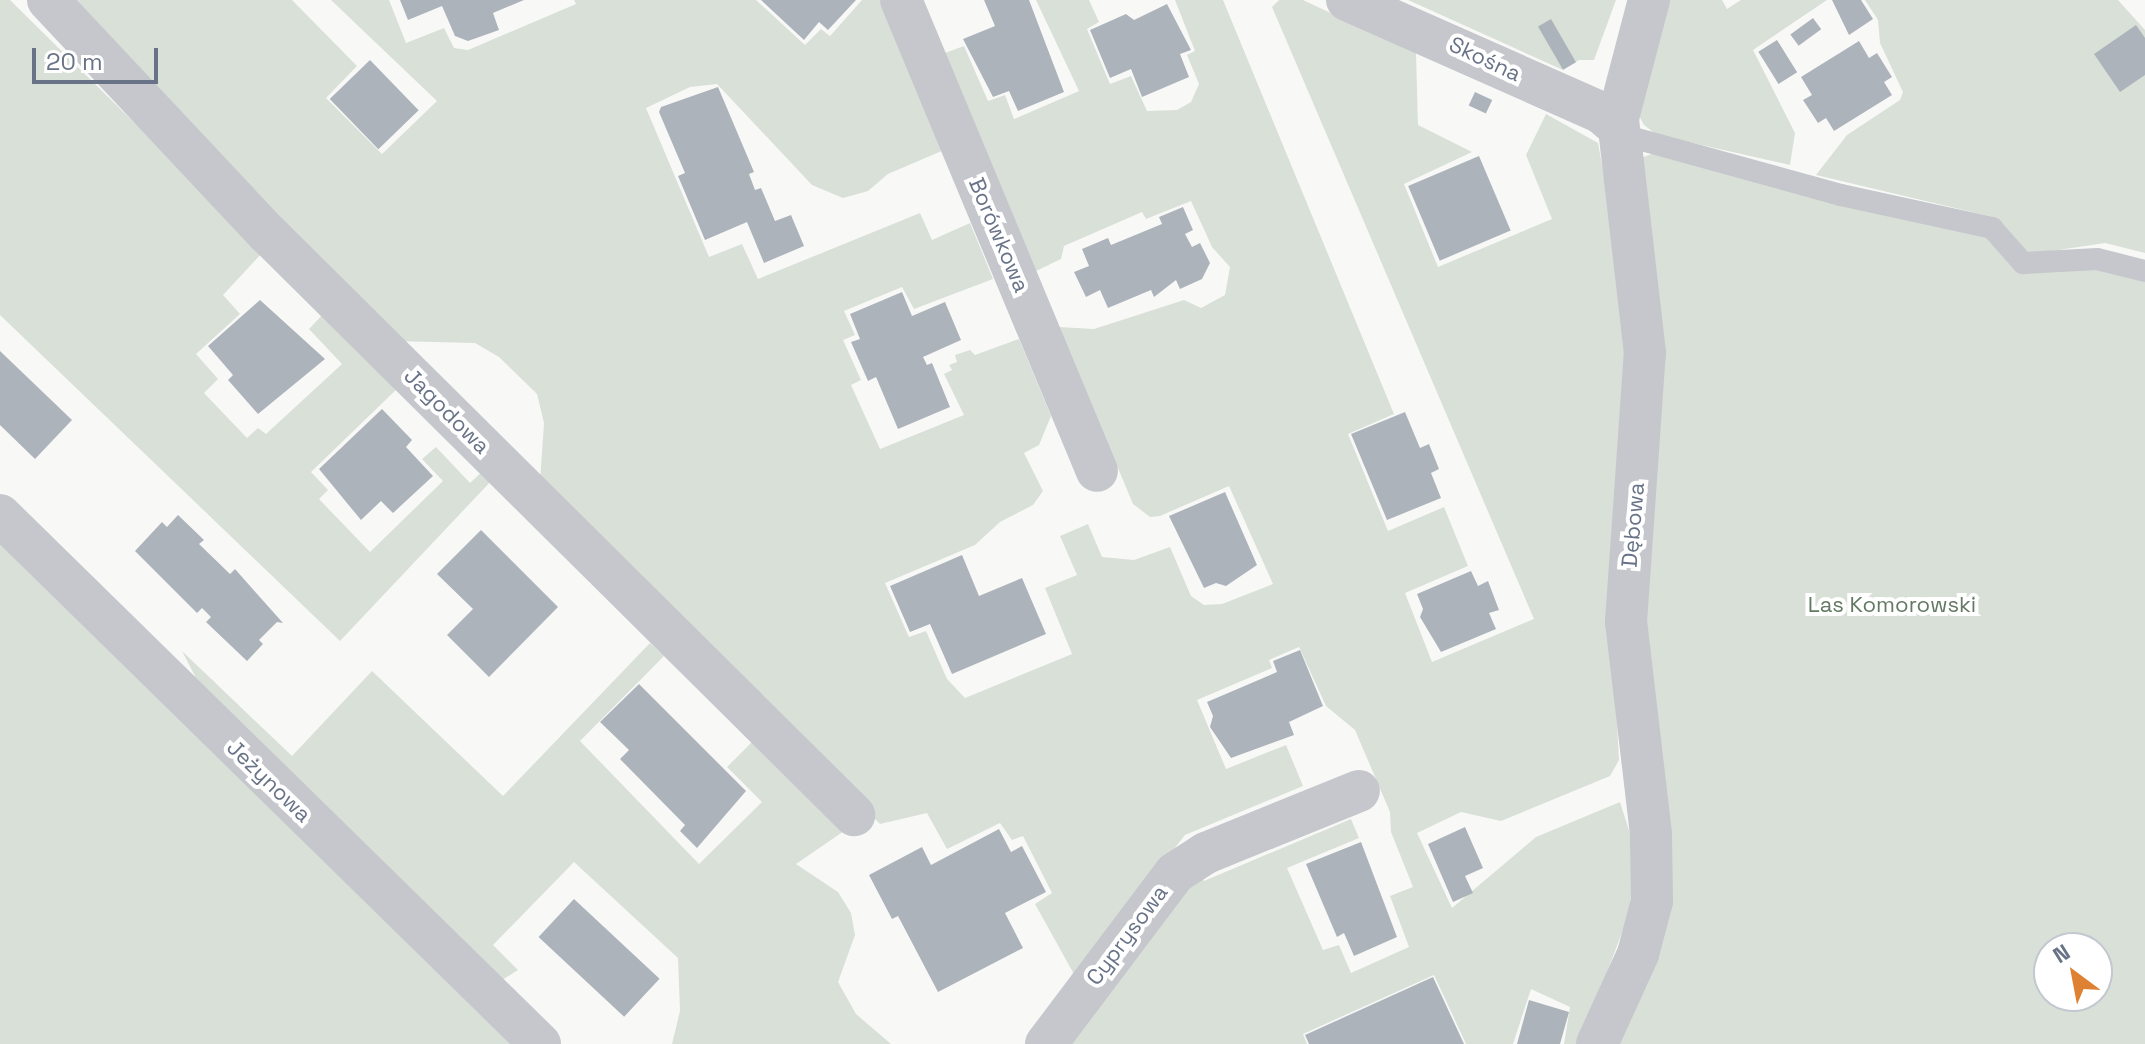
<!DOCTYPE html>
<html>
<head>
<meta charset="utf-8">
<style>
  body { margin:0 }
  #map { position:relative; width:2145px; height:1044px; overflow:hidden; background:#f8f9f7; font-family:"Space Grotesk",sans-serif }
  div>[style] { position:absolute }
  .green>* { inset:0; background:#d9e0d8 }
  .building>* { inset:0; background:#adb3bb; transform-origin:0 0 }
  .lane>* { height:22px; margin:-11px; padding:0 11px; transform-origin:11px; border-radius:11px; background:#c5c7cc }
  .street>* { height:42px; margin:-21px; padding:0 21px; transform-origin:21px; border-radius:21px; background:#c5c7cc }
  span { translate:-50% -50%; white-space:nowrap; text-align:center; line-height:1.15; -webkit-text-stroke:8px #fff; paint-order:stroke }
  .street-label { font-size:22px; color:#697387 }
  .park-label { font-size:22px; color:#647964 }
  .north { position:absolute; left:2033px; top:932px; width:80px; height:80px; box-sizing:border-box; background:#fff; border:2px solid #c3c7cf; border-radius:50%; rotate:328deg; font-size:22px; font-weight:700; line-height:32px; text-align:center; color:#697387 }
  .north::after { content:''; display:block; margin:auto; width:28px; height:36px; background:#de8132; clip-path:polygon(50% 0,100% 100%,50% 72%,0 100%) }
  .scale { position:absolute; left:32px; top:48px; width:126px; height:36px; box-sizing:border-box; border:4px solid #697387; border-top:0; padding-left:10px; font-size:24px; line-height:28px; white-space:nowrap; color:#697387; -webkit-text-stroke:6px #fff; paint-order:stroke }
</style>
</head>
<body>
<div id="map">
  <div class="green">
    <i style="clip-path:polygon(0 0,10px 0,264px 251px,223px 295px,240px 314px,196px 354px,218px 379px,204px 393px,247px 438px,258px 428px,266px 434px,342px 364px,309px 329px,325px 312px,400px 386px,311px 472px,328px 490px,319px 499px,370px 552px,443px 481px,422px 459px,436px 447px,470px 483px,484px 470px,493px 479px,340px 641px,0 315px)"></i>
    <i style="clip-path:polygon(73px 0,292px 0,357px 66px,326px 98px,382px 154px,437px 101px,331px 0,389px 0,406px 43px,444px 28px,454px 48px,468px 50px,576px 4px,574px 0,756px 0,805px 45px,821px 29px,830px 36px,862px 0,880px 0,944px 150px,888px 174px,868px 191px,843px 198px,812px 185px,717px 84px,690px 87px,646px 108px,709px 257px,742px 244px,758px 279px,920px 213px,932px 240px,970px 223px,993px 279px,914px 309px,902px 287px,844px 311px,855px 335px,843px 340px,861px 380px,851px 385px,880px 449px,964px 415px,944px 374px,952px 370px,949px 365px,957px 362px,955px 355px,970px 350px,975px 355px,1019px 339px,1051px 416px,1039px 445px,1024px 453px,1043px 491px,1033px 505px,1000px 522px,975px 545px,885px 583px,909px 637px,926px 631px,947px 679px,965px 698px,1072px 654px,1045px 588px,1077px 575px,1060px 536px,1088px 524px,1102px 557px,1134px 560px,1170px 547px,1191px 596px,1204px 605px,1222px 604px,1273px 584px,1229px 486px,1160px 516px,1150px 517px,1133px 504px,1059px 327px,1094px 329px,1184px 300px,1201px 308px,1225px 295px,1230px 267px,1212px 247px,1191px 201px,1146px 219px,1142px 212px,1064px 246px,1061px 259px,1034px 272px,942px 54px,964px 46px,988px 101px,1005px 95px,1014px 119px,1079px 91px,1036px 0,1089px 0,1099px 22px,1087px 29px,1110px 84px,1131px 76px,1147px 111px,1177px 110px,1191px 102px,1199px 84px,1187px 55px,1195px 51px,1175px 0,1223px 0,1394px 414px,1348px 434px,1388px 531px,1444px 507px,1468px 566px,1405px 593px,1432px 662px,1534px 619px,1272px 7px,1279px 0,1303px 0,1416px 53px,1418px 125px,1472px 152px,1404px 184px,1438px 267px,1552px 219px,1526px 155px,1546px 114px,1598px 143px,1635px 344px,1614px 667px,1619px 760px,1610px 776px,1501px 821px,1461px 812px,1417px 833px,1452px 908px,1536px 837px,1620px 802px,1634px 846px,1630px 911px,1583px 1037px,1578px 1044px,1564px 1044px,1570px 1007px,1531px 989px,1513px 1044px,1466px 1044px,1434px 975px,1303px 1034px,1307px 1044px,1063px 1044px,1200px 873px,1204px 881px,1351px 819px,1359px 838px,1287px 868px,1323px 950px,1339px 945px,1351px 973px,1409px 947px,1390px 896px,1413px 887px,1391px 832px,1390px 812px,1355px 730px,1326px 706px,1299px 647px,1269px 660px,1272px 668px,1197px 700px,1226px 769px,1286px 745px,1303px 786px,1185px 835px,1075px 976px,1035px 904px,1052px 893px,1023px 836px,1012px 840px,1000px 823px,947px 849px,927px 813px,880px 824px,540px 482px,544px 423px,537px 394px,499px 357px,475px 343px,392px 341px)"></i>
    <i style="clip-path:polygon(1408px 0,1616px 0,1594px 60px,1579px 60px,1563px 70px)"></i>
    <i style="clip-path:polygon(1660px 0,1722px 0,1727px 9px,1741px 0,1827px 0,1753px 50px,1795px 133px,1790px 165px,1657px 135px,1644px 125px,1639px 116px)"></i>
    <i style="clip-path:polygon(1865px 0,2118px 0,2145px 30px,2145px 253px,2105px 243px,2025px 255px,1997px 218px,1816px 175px,1847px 135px,1900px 100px,1903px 92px,1880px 43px,1878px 20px)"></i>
    <i style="clip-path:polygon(evenodd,1652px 154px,1992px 239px,2023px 273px,2097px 268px,2145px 281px,2145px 1044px,1616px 1044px,1635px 1004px,1637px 159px,1652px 154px,2049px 948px,2097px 948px,2097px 996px,2049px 996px,2049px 948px)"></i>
    <i style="clip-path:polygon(0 533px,525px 1044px,0 1044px)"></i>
    <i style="clip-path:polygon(650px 643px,664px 656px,580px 741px,699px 864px,762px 802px,727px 767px,752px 742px,844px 831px,796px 864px,838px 892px,851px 913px,855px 935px,838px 982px,856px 1014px,891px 1044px,672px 1044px,680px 1011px,678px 958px,574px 862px,493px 945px,518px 970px,496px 984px,196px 678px,182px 651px,292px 756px,372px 671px,503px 796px)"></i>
  </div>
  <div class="building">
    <i style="clip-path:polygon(400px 0,524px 0,493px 13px,499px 30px,468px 41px,455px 36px,442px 6px,408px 20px)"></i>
    <i style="clip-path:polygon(761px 0,856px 0,828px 30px,819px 22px,804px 40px)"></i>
    <i style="clip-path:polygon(984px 0,1029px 0,1064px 92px,1018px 111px,1009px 91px,993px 97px,963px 39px,995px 26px)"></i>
    <i style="clip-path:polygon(1832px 0,1861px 0,1873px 19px,1849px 35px)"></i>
    <i style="clip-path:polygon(1167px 4px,1191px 50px,1180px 54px,1189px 77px,1142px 97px,1131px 69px,1110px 78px,1090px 30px,1126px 14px,1134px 20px)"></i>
    <i style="left:1813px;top:18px;width:14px;height:28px;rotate:54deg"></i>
    <i style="left:1551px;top:19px;width:50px;height:15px;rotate:60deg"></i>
    <i style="clip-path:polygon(2136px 25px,2145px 38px,2145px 75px,2120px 92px,2094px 54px)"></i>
    <i style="left:1777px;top:40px;width:38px;height:22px;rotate:58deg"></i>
    <i style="clip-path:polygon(1859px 41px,1869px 58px,1877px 53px,1892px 77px,1884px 82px,1892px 95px,1834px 131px,1826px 118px,1818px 123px,1803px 100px,1812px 95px,1801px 77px)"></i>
    <i style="left:370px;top:60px;width:70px;height:56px;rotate:46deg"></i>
    <i style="clip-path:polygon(718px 87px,754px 172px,749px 174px,755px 190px,761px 188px,775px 221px,791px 215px,804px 246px,764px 263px,747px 222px,705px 240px,678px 176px,685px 173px,659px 112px,661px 107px)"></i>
    <i style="left:1475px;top:92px;width:19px;height:15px;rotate:25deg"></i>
    <i style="left:1479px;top:156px;width:81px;height:77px;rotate:67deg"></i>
    <i style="clip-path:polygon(1183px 207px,1193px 230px,1185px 234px,1192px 247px,1200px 243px,1210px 263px,1202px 279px,1180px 289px,1176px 280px,1154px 297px,1151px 290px,1108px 308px,1100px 290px,1086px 297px,1074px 272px,1089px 266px,1082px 249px,1108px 238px,1111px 245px,1162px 224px,1159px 217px)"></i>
    <i style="clip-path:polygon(902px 292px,912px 316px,945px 302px,961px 340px,923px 357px,927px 365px,932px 363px,950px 407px,898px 429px,876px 377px,868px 381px,851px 342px,860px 339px,850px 314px)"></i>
    <i style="clip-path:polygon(260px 300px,325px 359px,258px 414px,228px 380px,233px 375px,208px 346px)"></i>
    <i style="clip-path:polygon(0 351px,72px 420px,35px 459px,0 425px)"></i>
    <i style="clip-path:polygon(382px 409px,412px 440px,406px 447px,433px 476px,393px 513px,381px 501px,361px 520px,319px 469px)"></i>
    <i style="clip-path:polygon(1405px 412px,1420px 448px,1429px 444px,1439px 469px,1431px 473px,1441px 498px,1387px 520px,1351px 434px)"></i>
    <i style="clip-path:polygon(1225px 492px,1257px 565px,1226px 586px,1216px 583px,1204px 588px,1169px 516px)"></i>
    <i style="clip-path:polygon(178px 515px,204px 540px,199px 544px,230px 574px,235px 569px,283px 623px,277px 622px,259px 640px,263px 644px,247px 661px,206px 622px,211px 617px,202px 608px,197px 613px,135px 551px,162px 522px,167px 527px)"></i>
    <i style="clip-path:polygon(481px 530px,558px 607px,489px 677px,447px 635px,473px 609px,437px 574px)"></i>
    <i style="clip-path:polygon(962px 555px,979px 596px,1022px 578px,1046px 634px,952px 674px,930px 624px,910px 632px,890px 586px)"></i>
    <i style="clip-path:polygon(1471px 571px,1478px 586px,1488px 581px,1499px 610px,1489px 613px,1496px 629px,1441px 652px,1420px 617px,1423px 609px,1417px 594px)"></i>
    <i style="clip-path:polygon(1300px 650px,1323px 706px,1289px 722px,1294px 735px,1231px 758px,1210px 727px,1213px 716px,1207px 702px,1277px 672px,1273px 661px)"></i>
    <i style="clip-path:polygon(639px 684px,746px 791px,697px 848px,680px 831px,685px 825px,620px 759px,629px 750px,600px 722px)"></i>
    <i style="clip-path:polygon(1465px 827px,1483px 868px,1465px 876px,1473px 893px,1453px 902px,1428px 844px)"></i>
    <i style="clip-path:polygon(999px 829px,1011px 852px,1022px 846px,1046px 892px,1005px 913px,1023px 948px,938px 992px,898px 916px,892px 919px,869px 875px,922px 847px,931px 865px)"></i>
    <i style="clip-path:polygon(1361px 842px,1397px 937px,1354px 956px,1344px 933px,1337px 937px,1306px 864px)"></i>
    <i style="left:574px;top:899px;width:117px;height:52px;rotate:43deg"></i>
    <i style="clip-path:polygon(1433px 977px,1464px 1044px,1309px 1044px,1305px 1035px)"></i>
    <i style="clip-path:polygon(1529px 1000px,1569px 1012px,1560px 1044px,1517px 1044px)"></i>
  </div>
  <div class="lane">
    <i style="left:1618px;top:127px;width:19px;rotate:35deg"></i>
    <i style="left:1634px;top:138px;width:215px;rotate:15.4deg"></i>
    <i style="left:1841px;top:195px;width:155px;rotate:12.3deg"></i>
    <i style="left:1992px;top:228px;width:47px;rotate:48.5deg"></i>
    <i style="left:2023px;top:263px;width:74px;rotate:-3.1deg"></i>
    <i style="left:2097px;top:259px;width:49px;rotate:14deg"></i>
  </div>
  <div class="street">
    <i style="left:48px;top:0;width:320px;rotate:46.8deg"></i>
    <i style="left:267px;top:233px;width:827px;rotate:44.75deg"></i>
    <i style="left:901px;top:0;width:510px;rotate:67.41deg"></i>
    <i style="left:1347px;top:0;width:277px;rotate:23.9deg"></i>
    <i style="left:1600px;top:112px;width:23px;rotate:40deg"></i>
    <i style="left:0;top:515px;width:756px;rotate:44.41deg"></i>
    <i style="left:1046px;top:1044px;width:214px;rotate:-53deg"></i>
    <i style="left:1175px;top:873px;width:37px;rotate:-33deg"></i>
    <i style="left:1206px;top:853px;width:165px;rotate:-22.1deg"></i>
    <i style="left:1597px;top:1044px;width:99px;rotate:-65.5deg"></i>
    <i style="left:1638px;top:954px;width:55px;rotate:-75.2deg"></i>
    <i style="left:1652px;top:901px;width:67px;rotate:-90.9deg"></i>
    <i style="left:1651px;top:834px;width:213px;rotate:-96.7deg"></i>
    <i style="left:1626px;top:622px;width:270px;rotate:-86deg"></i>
    <i style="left:1645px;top:353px;width:237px;rotate:-96.6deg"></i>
    <i style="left:1618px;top:118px;width:122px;rotate:-75.3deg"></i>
  </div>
  <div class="street-label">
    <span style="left:1485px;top:59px;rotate:25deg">Skośna</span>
    <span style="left:999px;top:235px;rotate:67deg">Borówkowa</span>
    <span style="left:447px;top:411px;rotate:45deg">Jagodowa</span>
    <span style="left:1633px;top:525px;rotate:-85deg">Dębowa</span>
    <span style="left:269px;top:781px;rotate:44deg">Jeżynowa</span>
    <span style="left:1127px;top:935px;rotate:-53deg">Cyprysowa</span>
  </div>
  <div class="park-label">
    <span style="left:1892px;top:605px">Las Komorowski</span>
  </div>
  <div class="north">N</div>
  <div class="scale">20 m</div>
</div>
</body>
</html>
